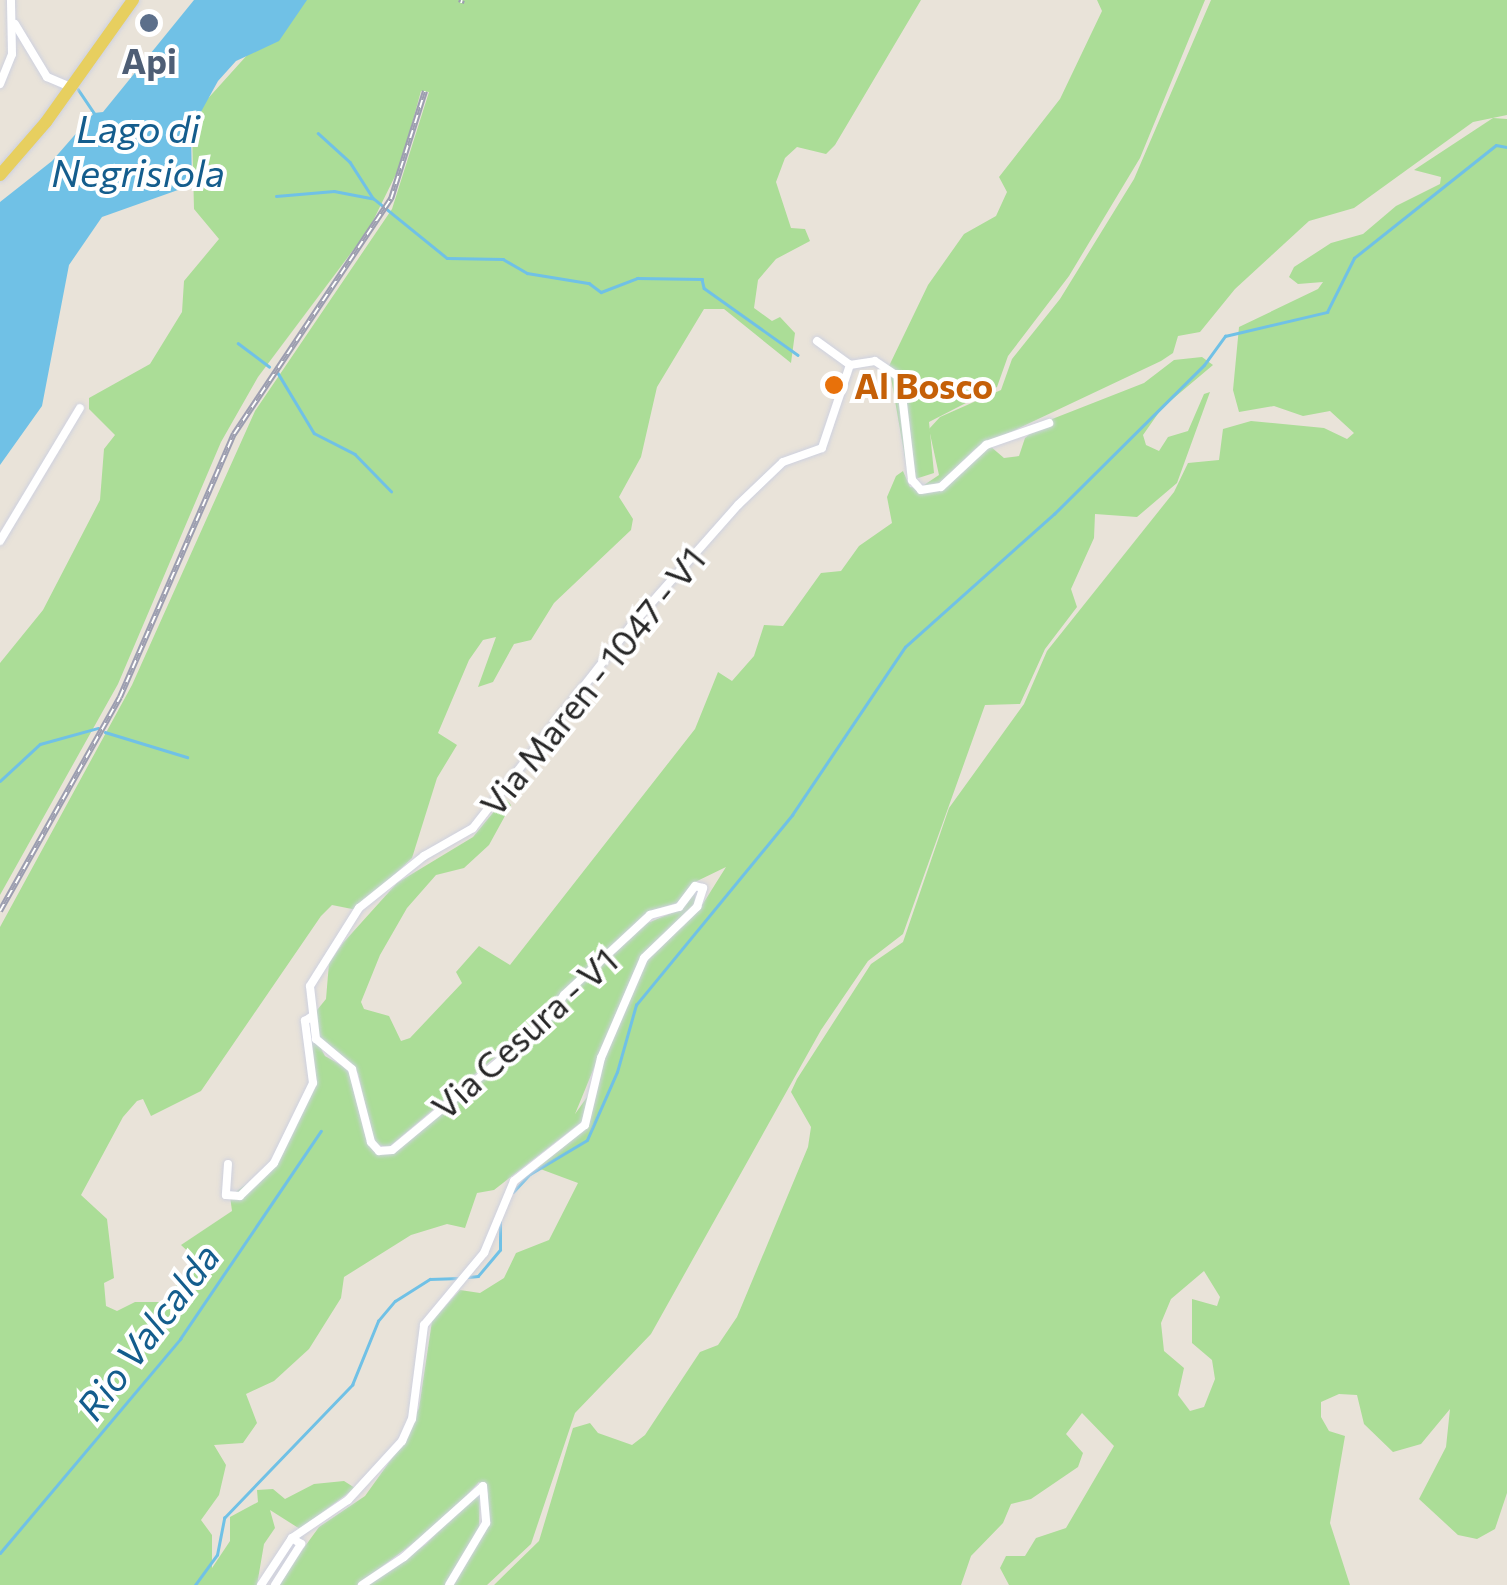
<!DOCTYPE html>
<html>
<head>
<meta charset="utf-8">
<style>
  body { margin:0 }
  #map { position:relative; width:1507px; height:1585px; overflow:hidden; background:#e9e3d9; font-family:Commissioner,sans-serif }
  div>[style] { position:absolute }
  .green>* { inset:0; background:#abdd97 }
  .water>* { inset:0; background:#70c1e6 }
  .stream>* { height:2.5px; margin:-1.25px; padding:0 1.25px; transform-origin:1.25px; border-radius:1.25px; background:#70c1e6 }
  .roads { filter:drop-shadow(0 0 2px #ced1df) drop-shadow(0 0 2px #ced1df) }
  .minor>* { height:8px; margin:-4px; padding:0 4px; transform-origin:4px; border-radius:4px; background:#fff }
  .primary>* { height:12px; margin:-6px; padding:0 6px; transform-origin:6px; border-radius:6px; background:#e7cf5f }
  .rail>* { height:6px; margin-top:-3px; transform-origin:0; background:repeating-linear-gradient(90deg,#fff 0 8px,#9c9eb0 0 16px); box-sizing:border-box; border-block:2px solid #9c9eb0 }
  .dots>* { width:28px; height:28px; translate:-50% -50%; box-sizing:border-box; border:5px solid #fff; border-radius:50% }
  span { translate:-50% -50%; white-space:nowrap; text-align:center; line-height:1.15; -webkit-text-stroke:8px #fff; paint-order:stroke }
  .service-label { font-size:35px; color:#4e5e75; font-weight:700 }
  .food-label { font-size:35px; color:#c56008; font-weight:700 }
  .left { translate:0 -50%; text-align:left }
  .street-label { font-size:35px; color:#272727 }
  .water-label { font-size:38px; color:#145d8d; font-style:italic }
</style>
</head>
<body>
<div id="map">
  <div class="green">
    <i style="clip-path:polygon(297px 0,921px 0,835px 145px,826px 154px,797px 147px,785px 158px,776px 182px,791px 228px,805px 229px,810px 241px,776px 259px,758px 280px,754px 308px,772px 321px,780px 317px,795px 333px,791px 363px,724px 309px,704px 309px,657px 387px,641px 457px,619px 497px,633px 519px,631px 530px,554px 603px,531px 640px,514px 644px,493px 682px,478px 687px,496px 637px,483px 640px,469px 660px,438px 733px,457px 745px,437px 778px,412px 858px,357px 910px,332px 905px,321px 916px,201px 1091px,151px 1116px,143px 1099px,137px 1101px,123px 1117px,81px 1195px,107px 1219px,114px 1278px,104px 1283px,106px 1306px,117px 1311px,135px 1302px,165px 1302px,195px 1258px,181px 1245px,232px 1211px,230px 1196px,266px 1170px,313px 1085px,309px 1026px,325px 1056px,348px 1069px,368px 1145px,378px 1155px,392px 1153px,546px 1027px,567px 997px,643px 925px,681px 909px,696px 889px,694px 906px,634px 971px,575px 1114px,590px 1093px,584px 1120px,494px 1190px,477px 1193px,465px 1228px,447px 1224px,411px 1235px,344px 1277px,341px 1298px,309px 1349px,274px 1381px,246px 1394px,257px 1423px,243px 1443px,214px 1445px,226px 1465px,219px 1495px,201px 1520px,212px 1535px,212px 1568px,230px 1541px,230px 1517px,258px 1502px,257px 1490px,273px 1489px,285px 1499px,314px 1484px,344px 1481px,355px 1488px,300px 1529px,270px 1510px,275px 1528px,264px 1544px,257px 1585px,0 1585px,0 927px,132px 685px,255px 411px,392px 209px,429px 92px,421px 91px,401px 164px,369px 229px,258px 377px,221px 442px,118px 684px,0 895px,0 663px,43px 610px,100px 500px,104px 449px,115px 435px,89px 409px,89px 398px,150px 364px,182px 312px,184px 281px,219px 239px,194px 209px,192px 131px,203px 104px)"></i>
    <i style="clip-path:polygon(1097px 0,1205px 0,1140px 158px,1069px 276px,1008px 356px,997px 387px,929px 422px,934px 473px,909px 481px,889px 366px,928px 285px,964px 234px,996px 216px,1007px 192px,999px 177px,1060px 99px,1102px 11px)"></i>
    <i style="clip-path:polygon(1211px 0,1507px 0,1507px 115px,1473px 122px,1354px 208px,1309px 221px,1235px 289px,1200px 332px,1178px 336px,1173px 353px,1161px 361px,975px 449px,940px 483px,921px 487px,939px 475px,929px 429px,940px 417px,1001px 390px,1012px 359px,1060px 299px,1134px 179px)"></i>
    <i style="clip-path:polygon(evenodd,1493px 118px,1507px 119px,1507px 1493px,1495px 1529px,1477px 1539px,1458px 1535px,1419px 1499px,1446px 1447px,1450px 1409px,1421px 1444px,1393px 1452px,1364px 1424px,1357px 1395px,1339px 1394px,1321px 1402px,1321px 1417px,1329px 1431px,1345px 1436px,1330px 1523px,1350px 1585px,1009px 1585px,1000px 1568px,1006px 1556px,1025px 1556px,1036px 1538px,1066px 1528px,1114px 1446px,1082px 1413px,1066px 1434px,1083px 1453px,1078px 1467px,1031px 1499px,1011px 1504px,1003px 1523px,971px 1556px,961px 1585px,494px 1585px,539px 1541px,573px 1428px,590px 1423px,598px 1433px,632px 1445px,645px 1435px,700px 1352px,718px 1345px,737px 1317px,808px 1147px,811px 1127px,791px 1092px,797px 1079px,871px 964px,903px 942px,949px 808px,1024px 704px,1047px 651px,1174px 492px,1188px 463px,1219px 460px,1223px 429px,1251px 421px,1324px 428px,1347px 439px,1354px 433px,1330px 411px,1303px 416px,1274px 406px,1239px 412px,1233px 390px,1239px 327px,1318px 289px,1323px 282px,1298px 284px,1289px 277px,1294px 267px,1331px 243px,1363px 234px,1396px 206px,1440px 184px,1441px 177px,1414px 170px,1493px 118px,1204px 1271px,1220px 1297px,1217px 1306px,1192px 1299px,1192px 1343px,1212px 1360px,1215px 1379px,1204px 1407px,1190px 1411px,1178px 1395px,1184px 1368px,1164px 1351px,1161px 1323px,1171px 1299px,1204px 1271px)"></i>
    <i style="clip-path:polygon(1202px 357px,1213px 365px,1162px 408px,1143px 435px,1146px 445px,1159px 451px,1168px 437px,1188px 431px,1204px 394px,1210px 392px,1177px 483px,1137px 517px,1095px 514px,1094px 538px,1071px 589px,1077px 607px,1045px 649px,1020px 704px,985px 705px,903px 934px,868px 961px,821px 1030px,651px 1334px,575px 1413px,531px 1544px,487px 1585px,452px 1585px,487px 1523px,488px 1493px,479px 1482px,443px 1521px,357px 1585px,277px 1585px,319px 1527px,365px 1496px,405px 1440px,419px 1408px,432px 1321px,460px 1290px,480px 1293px,504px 1278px,516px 1253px,549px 1240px,578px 1183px,535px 1167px,589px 1124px,604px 1060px,646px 961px,699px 910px,726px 867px,693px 883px,677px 903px,650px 911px,540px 1019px,389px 1147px,377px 1145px,372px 1135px,358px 1073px,319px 1038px,313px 1015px,326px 999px,329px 963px,343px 943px,397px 883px,473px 837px,505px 798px,511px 805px,489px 845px,464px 868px,436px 875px,407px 908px,380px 955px,361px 1002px,364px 1009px,389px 1016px,401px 1041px,410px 1038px,462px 983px,456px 972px,479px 946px,510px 965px,695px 729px,718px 672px,732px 681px,754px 656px,764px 625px,783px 626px,821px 573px,841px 571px,859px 546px,892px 523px,887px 497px,896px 476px,903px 471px,910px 487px,934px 490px,990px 446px,1004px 458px,1019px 456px,1025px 438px,1042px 423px,1144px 383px,1174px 360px)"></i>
    <i style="clip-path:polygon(480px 1488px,479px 1531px,446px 1585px,367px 1585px,426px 1544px)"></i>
  </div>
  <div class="water">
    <i style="clip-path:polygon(194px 0,307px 0,279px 41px,236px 61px,218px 81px,191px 130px,192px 185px,102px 217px,69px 265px,42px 406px,0 465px,0 202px,52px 161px,94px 113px,103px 112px)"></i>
  </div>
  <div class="stream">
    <i style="left:78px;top:89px;width:29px;rotate:56deg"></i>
    <i style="left:318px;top:133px;width:43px;rotate:42.2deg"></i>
    <i style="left:350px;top:162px;width:43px;rotate:57.4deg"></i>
    <i style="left:373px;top:198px;width:95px;rotate:39deg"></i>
    <i style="left:447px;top:258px;width:56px;rotate:1deg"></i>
    <i style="left:503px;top:259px;width:28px;rotate:30deg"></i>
    <i style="left:527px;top:273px;width:63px;rotate:9.2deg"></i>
    <i style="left:589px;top:283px;width:15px;rotate:37deg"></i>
    <i style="left:601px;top:292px;width:39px;rotate:-21deg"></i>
    <i style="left:637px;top:278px;width:65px;rotate:0.9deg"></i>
    <i style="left:702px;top:279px;width:9px;rotate:77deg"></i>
    <i style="left:704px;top:288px;width:115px;rotate:35.5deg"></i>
    <i style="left:276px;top:196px;width:58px;rotate:-4.9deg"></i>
    <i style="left:334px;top:191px;width:38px;rotate:11deg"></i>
    <i style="left:238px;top:343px;width:39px;rotate:37deg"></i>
    <i style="left:278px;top:373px;width:70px;rotate:59deg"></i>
    <i style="left:314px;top:433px;width:46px;rotate:27.1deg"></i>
    <i style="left:355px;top:454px;width:52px;rotate:45.8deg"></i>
    <i style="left:105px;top:732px;width:86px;rotate:17deg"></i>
    <i style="left:0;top:781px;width:54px;rotate:-42.8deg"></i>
    <i style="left:40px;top:744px;width:60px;rotate:-15.4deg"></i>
    <i style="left:513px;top:1192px;width:25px;rotate:-47deg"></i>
    <i style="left:530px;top:1174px;width:66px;rotate:-30.8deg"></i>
    <i style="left:587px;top:1140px;width:74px;rotate:-66.2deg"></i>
    <i style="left:617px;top:1072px;width:70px;rotate:-74.2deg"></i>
    <i style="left:636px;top:1005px;width:246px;rotate:-50.6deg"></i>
    <i style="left:792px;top:815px;width:202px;rotate:-56.1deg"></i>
    <i style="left:905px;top:647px;width:200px;rotate:-41.8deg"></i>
    <i style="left:1054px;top:514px;width:211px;rotate:-44.8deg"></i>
    <i style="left:1204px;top:365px;width:36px;rotate:-54deg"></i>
    <i style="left:1225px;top:336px;width:105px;rotate:-13.2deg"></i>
    <i style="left:1327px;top:312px;width:60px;rotate:-63.4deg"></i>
    <i style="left:1354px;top:258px;width:181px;rotate:-38.5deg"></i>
    <i style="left:1496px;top:145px;width:11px;rotate:10deg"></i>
    <i style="left:468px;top:1277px;width:10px;rotate:-6deg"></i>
    <i style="left:478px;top:1276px;width:34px;rotate:-50deg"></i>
    <i style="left:500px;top:1250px;width:28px;rotate:-90deg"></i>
    <i style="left:0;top:1553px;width:280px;rotate:-49.9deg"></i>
    <i style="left:180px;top:1339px;width:251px;rotate:-55.9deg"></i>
    <i style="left:195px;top:1585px;width:37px;rotate:-54deg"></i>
    <i style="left:217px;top:1555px;width:38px;rotate:-79deg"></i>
    <i style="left:224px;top:1518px;width:185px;rotate:-46.1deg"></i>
    <i style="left:352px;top:1385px;width:69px;rotate:-67.9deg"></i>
    <i style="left:378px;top:1321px;width:26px;rotate:-50deg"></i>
    <i style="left:395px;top:1301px;width:41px;rotate:-32.2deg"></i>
    <i style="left:430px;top:1279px;width:30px;rotate:-2deg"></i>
  </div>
  <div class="roads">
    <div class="minor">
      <i style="left:15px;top:24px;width:62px;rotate:58.9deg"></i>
      <i style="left:47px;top:77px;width:25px;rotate:23deg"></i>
      <i style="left:0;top:84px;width:32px;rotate:-68deg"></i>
      <i style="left:12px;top:54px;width:54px;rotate:-91.1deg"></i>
      <i style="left:817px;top:341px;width:41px;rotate:36deg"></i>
      <i style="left:850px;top:365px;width:25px;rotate:-9deg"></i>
      <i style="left:875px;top:361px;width:30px;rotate:34deg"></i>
      <i style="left:900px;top:378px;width:103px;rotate:83.3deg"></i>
      <i style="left:912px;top:480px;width:13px;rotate:48deg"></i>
      <i style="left:921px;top:490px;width:20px;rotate:-9deg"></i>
      <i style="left:941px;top:487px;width:62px;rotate:-43deg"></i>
      <i style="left:986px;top:445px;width:67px;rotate:-19.2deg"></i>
      <i style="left:0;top:541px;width:155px;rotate:-59deg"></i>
      <i style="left:228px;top:1164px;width:31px;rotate:94deg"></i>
      <i style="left:226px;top:1195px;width:14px;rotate:4deg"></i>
      <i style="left:240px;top:1196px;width:47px;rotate:-44.1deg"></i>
      <i style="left:274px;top:1163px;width:89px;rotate:-64deg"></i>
      <i style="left:313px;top:1083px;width:63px;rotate:-97.4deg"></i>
      <i style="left:305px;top:1021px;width:7px;rotate:-34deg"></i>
      <i style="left:261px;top:1585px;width:56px;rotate:-56.6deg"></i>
      <i style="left:292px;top:1538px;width:68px;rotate:-34.2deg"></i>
      <i style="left:348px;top:1500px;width:80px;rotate:-47.5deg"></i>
      <i style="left:402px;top:1441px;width:24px;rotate:-66deg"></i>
      <i style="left:412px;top:1419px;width:95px;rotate:-82.7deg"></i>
      <i style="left:424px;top:1325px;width:94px;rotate:-50.2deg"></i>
      <i style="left:484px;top:1253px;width:78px;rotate:-67.4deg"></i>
      <i style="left:514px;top:1181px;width:90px;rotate:-38.3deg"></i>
      <i style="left:585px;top:1125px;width:69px;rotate:-76.6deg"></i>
      <i style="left:601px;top:1058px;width:109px;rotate:-66.7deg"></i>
      <i style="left:644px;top:958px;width:74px;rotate:-43.9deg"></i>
      <i style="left:697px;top:907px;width:20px;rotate:-72deg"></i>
      <i style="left:703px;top:888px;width:8px;rotate:-166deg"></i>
      <i style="left:695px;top:886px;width:26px;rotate:127deg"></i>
      <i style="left:679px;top:907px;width:30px;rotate:165deg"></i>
      <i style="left:650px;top:915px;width:117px;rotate:137.1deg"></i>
      <i style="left:564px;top:995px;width:35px;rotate:125deg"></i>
      <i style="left:544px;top:1024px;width:197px;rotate:140.3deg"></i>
      <i style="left:392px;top:1150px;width:13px;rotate:176deg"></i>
      <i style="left:379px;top:1151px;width:12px;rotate:-132deg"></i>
      <i style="left:371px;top:1142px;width:75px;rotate:-104.6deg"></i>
      <i style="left:352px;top:1069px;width:47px;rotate:-140.2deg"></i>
      <i style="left:316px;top:1039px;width:53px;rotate:-96.5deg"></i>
      <i style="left:310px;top:986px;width:92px;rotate:-57.9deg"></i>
      <i style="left:359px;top:908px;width:83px;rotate:-38.7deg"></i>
      <i style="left:424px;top:856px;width:56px;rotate:-29.7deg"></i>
      <i style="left:473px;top:828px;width:256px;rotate:-52deg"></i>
      <i style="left:631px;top:626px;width:162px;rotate:-48.5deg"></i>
      <i style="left:738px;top:505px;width:62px;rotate:-43.7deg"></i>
      <i style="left:783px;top:462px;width:41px;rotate:-19.7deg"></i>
      <i style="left:822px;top:448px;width:88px;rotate:-71.4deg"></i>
      <i style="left:275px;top:1585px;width:49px;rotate:-57.6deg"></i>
      <i style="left:301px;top:1544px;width:11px;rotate:-146deg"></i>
      <i style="left:362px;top:1585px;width:50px;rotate:-33.7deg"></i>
      <i style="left:404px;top:1557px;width:106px;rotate:-41.9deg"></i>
      <i style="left:483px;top:1486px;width:37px;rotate:85deg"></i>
      <i style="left:486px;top:1523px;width:72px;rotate:120.8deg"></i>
    </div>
    <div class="primary">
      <i style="left:0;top:175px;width:70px;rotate:-49deg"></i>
      <i style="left:46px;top:122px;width:150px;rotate:-54.5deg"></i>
    </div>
  </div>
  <div class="rail">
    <i style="left:461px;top:3px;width:3px;rotate:-72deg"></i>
    <i style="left:0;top:911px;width:245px;rotate:-60.7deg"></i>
    <i style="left:120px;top:697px;width:287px;rotate:-66.6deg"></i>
    <i style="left:234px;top:434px;width:283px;rotate:-56.3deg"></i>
    <i style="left:391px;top:199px;width:113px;rotate:-72.5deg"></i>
  </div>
  <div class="dots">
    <i style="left:149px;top:23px;background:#5c6f8a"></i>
    <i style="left:834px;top:385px;background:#e8710a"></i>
  </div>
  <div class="service-label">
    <span style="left:149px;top:60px">Api</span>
  </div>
  <div class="food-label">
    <span class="left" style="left:854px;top:385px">Al Bosco</span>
  </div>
  <div class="street-label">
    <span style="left:592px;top:681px;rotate:-51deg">Via Maren - 1047 - V1</span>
    <span style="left:524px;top:1033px;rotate:-42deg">Via Cesura - V1</span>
  </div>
  <div class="water-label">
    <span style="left:138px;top:150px">Lago di<br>Negrisiola</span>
    <span style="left:147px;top:1331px;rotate:-53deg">Rio Valcalda</span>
  </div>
</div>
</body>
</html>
